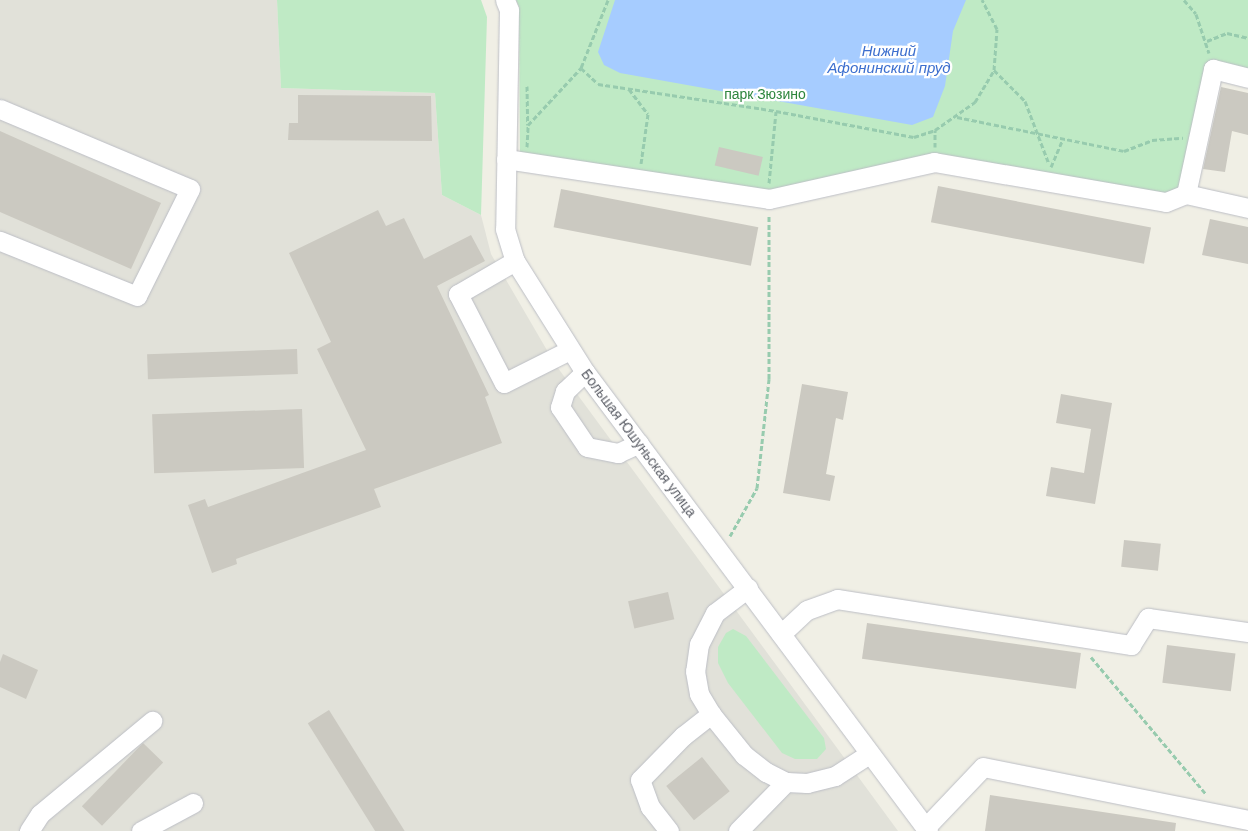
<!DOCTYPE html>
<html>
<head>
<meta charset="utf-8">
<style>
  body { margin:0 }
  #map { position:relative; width:1248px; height:831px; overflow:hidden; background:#f0efe5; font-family:"DM Sans",sans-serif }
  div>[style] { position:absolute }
  .industrial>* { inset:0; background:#e1e1d9 }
  .green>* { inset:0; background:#bfeac5 }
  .water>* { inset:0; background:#a6ccff }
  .building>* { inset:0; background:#cbc9c1; transform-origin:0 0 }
  .path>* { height:3px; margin-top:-1.5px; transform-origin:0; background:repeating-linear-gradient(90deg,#97cbae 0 5px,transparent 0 7.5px) }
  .roads { filter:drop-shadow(0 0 1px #bcbec5) drop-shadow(0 0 1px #bcbec5) }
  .minor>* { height:19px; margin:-9.5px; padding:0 9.5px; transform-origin:9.5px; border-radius:9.5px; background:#fff }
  span { translate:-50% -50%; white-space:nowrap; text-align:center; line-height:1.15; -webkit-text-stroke:4.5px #fff; paint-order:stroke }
  .park-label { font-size:14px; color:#2d853d }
  .street-label { font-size:14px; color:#5c5f67 }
  .water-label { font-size:15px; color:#3d6fce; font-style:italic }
</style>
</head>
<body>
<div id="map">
  <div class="industrial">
    <i style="clip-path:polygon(0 0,277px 0,281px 88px,435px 93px,442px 195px,481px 215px,491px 254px,555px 364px,898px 831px,0 831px)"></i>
  </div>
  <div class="green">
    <i style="clip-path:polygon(277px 0,481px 0,487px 17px,481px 215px,442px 195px,435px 93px,281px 88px)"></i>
    <i style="clip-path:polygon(516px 0,1248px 0,1248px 72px,1207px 63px,1180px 204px,924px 159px,769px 191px,520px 153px,519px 7px)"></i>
    <i style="clip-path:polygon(733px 629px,746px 636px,824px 738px,826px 749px,817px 759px,795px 759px,782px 753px,728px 683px,718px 663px,718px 647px,726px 633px)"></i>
  </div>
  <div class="water">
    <i style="clip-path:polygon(615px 0,966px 0,953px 31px,945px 86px,933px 117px,912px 125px,620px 73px,604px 65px,598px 52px)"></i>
  </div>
  <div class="building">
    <i style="clip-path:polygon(1221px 87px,1248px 93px,1248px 135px,1232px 131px,1225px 172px,1203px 169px)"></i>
    <i style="clip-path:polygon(298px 95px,431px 96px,432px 141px,288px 140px,289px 123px,298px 123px)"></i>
    <i style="clip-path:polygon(0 131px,161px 203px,131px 269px,0 212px)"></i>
    <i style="left:719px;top:147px;width:45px;height:19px;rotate:13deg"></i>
    <i style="left:938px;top:186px;width:217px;height:37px;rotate:11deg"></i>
    <i style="left:561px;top:189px;width:201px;height:39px;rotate:11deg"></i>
    <i style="clip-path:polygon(378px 210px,386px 226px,404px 218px,424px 259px,471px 235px,485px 261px,437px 286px,489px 395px,485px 397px,502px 443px,374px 489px,381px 507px,236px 559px,237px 564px,212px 573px,188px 505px,205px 499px,208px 507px,366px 450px,317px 349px,331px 342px,289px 253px)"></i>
    <i style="clip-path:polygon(1210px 219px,1248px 227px,1248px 264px,1202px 255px)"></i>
    <i style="left:297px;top:349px;width:25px;height:150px;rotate:88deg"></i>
    <i style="clip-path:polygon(802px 384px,848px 392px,843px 420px,836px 418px,826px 474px,835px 476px,830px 501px,783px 493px)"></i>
    <i style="clip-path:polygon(1061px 394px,1112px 403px,1095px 504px,1046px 496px,1051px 467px,1084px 473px,1091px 429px,1056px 423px)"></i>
    <i style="left:302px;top:409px;width:59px;height:150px;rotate:88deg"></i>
    <i style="left:1124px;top:540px;width:37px;height:27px;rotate:6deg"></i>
    <i style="left:668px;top:592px;width:28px;height:41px;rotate:77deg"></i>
    <i style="left:867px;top:623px;width:216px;height:36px;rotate:8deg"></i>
    <i style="left:1167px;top:645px;width:69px;height:38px;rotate:7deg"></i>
    <i style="clip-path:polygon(3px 654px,38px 670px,26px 699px,0 687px,0 662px)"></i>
    <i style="left:329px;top:710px;width:143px;height:25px;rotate:58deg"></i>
    <i style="left:143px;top:743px;width:28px;height:88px;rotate:44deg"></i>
    <i style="left:702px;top:757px;width:44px;height:46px;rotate:51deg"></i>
    <i style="clip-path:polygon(990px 795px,1176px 823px,1175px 831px,985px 831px)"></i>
  </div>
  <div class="path">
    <i style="left:608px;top:0;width:73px;rotate:111.7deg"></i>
    <i style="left:581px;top:68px;width:23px;rotate:43deg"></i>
    <i style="left:598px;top:84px;width:180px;rotate:8.6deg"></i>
    <i style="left:776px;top:111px;width:140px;rotate:10.7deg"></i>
    <i style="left:914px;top:137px;width:22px;rotate:-18deg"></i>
    <i style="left:935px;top:130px;width:49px;rotate:-35deg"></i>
    <i style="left:975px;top:102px;width:37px;rotate:-59deg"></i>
    <i style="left:994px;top:70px;width:41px;rotate:-85.8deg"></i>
    <i style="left:997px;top:29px;width:33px;rotate:-117deg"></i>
    <i style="left:1184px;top:0;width:18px;rotate:49deg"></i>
    <i style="left:1196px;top:14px;width:41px;rotate:71.6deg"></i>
    <i style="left:1207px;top:41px;width:22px;rotate:-22deg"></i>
    <i style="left:1227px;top:33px;width:22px;rotate:13deg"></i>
    <i style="left:994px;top:70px;width:44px;rotate:45deg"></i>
    <i style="left:1025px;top:101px;width:67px;rotate:69.1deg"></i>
    <i style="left:527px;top:86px;width:39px;rotate:89deg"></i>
    <i style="left:629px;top:89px;width:31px;rotate:53deg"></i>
    <i style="left:648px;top:114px;width:50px;rotate:98deg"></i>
    <i style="left:957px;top:117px;width:170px;rotate:11.5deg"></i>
    <i style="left:1124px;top:151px;width:30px;rotate:-21deg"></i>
    <i style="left:1152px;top:140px;width:31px;rotate:-4deg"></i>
    <i style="left:527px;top:147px;width:22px;rotate:-87deg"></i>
    <i style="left:528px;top:125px;width:78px;rotate:-47.1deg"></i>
    <i style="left:935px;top:147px;width:17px;rotate:-90deg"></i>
    <i style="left:1051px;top:167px;width:30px;rotate:-67deg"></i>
    <i style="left:769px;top:183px;width:72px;rotate:-84.4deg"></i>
    <i style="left:730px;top:536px;width:55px;rotate:-60.6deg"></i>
    <i style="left:757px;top:488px;width:110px;rotate:-83.7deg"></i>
    <i style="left:769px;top:379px;width:164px;rotate:-90deg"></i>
    <i style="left:1091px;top:657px;width:179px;rotate:50deg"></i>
  </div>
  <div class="roads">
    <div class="minor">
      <i style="left:505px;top:0;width:11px;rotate:68deg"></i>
      <i style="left:509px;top:10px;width:219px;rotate:91deg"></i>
      <i style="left:505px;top:229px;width:34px;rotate:73deg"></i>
      <i style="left:515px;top:261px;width:131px;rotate:57.8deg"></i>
      <i style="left:585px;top:372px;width:573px;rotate:53.23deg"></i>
      <i style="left:0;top:109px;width:206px;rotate:22.8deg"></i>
      <i style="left:190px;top:189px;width:119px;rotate:116.4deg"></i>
      <i style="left:137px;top:296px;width:148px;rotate:-158.1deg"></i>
      <i style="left:506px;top:159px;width:266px;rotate:8.6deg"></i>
      <i style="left:769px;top:199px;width:169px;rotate:-12.6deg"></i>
      <i style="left:934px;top:162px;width:235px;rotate:9.8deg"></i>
      <i style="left:1166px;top:202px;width:22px;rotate:-22deg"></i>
      <i style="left:1186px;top:194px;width:128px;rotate:-77.8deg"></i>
      <i style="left:1213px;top:69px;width:36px;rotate:14deg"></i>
      <i style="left:1186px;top:194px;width:64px;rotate:12.7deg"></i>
      <i style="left:515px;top:261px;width:66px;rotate:149.9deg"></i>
      <i style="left:458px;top:294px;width:100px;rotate:62.7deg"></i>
      <i style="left:504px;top:383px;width:74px;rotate:-26.6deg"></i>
      <i style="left:585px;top:372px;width:28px;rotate:136deg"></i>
      <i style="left:565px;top:391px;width:17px;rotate:107deg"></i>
      <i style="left:560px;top:407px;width:48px;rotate:56deg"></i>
      <i style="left:587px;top:447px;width:32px;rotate:11deg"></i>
      <i style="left:618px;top:453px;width:23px;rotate:-25deg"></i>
      <i style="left:748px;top:588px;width:41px;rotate:142.9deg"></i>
      <i style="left:715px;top:613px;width:35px;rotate:117deg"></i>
      <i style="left:699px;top:644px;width:27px;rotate:98deg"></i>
      <i style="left:695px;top:671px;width:23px;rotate:80deg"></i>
      <i style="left:699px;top:694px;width:23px;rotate:59deg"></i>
      <i style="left:711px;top:714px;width:53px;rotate:51.2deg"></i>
      <i style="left:744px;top:755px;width:28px;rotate:38deg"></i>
      <i style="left:766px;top:772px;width:22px;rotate:27deg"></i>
      <i style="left:786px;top:782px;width:21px;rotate:3deg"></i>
      <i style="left:807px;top:783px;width:29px;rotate:-14deg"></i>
      <i style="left:835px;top:776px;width:40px;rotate:-32.9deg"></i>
      <i style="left:781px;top:634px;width:35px;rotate:-43deg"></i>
      <i style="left:807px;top:610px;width:32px;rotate:-20deg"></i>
      <i style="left:837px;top:599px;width:298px;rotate:8.9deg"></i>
      <i style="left:1131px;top:645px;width:32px;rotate:-58deg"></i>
      <i style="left:1148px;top:618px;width:101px;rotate:8deg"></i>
      <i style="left:925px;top:828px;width:84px;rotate:-46.4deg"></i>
      <i style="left:983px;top:767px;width:270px;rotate:11.3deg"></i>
      <i style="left:29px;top:831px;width:20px;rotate:-57deg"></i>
      <i style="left:40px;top:814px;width:146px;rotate:-39.7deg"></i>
      <i style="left:141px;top:831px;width:59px;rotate:-28.3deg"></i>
      <i style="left:669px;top:831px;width:31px;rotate:-128deg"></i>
      <i style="left:650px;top:807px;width:29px;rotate:-110deg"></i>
      <i style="left:640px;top:780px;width:62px;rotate:-45.7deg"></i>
      <i style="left:683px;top:736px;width:36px;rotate:-38deg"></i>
      <i style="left:738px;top:831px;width:69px;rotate:-45.6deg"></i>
    </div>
  </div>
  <div class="park-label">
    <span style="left:765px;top:94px">парк Зюзино</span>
  </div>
  <div class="street-label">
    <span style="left:639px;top:443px;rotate:53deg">Большая Юшуньская улица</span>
  </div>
  <div class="water-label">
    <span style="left:889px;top:60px">Нижний<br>Афонинский пруд</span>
  </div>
</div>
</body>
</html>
